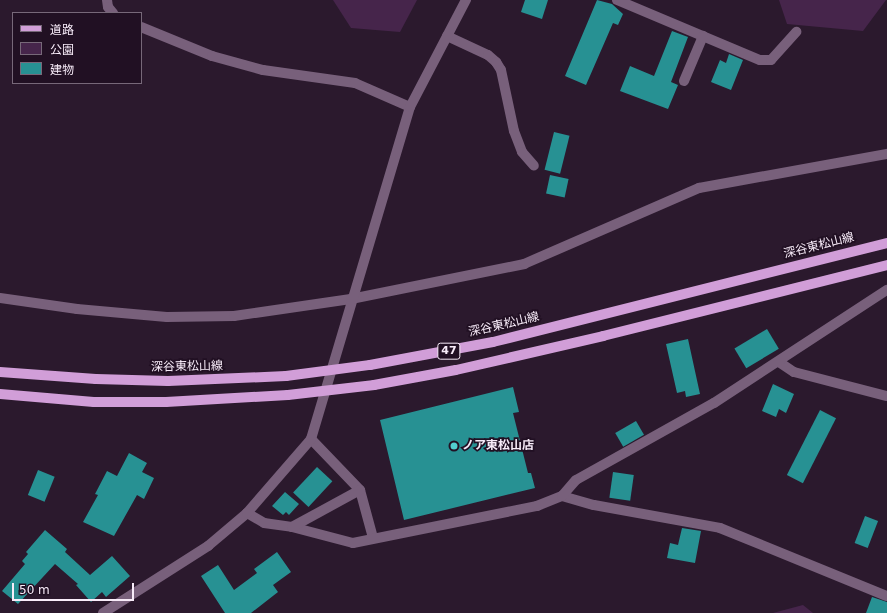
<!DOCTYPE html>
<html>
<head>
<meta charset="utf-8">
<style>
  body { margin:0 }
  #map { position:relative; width:887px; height:613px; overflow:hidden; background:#2b192d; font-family:"DejaVu Sans","Noto Sans JP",sans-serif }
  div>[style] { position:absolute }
  .green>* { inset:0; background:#46254b }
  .building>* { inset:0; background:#279193; transform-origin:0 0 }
  .minor>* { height:10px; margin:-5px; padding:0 5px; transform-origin:5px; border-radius:5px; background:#78607b }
  .tertiary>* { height:10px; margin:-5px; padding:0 5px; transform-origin:5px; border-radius:5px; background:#78607b }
  .primary>* { height:10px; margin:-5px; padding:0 5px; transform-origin:5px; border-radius:5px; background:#d19ed8 }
  .dots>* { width:11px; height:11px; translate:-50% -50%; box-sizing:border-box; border:2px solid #211023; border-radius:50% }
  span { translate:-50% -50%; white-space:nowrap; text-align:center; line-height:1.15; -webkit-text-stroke:3.5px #211023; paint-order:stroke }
  .shield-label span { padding:1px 3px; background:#211023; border:1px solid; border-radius:3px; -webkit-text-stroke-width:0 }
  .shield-label { font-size:11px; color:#f8ecf9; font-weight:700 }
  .street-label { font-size:12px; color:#f8ecf9 }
  .poi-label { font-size:12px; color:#f8ecf9; font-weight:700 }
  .left { translate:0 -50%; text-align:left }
  .legend { position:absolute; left:12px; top:12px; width:130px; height:72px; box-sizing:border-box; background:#211023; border:1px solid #776879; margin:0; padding:5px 7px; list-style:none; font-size:12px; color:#f8ecf9 }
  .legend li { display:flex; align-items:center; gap:8px; height:20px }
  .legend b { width:20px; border:1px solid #776879 }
  .scale { position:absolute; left:12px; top:583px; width:122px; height:18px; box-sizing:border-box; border:2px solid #f8ecf9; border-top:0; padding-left:5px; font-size:12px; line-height:14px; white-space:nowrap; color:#f8ecf9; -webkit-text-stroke:3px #211023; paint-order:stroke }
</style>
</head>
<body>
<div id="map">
  <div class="green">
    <i style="clip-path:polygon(333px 0,417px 0,400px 32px,351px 28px)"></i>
    <i style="clip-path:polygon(779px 0,886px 0,863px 31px,787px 24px)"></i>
    <i style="clip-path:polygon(803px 605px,813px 613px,773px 613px)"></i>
  </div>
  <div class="building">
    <i style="clip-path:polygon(525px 0,548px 0,542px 19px,521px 12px)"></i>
    <i style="clip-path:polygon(597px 0,612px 4px,623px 14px,618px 25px,613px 23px,586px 85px,565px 76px)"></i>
    <i style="clip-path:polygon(672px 31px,688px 37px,671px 82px,678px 85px,668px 109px,620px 91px,630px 66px,654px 76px)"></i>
    <i style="clip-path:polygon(729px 54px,743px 60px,731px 90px,711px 82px,720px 60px,726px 63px)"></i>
    <i style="left:554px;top:132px;width:16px;height:39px;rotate:14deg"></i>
    <i style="left:550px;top:175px;width:19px;height:19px;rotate:12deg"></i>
    <i style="left:767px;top:329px;width:23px;height:38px;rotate:59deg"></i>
    <i style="clip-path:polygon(688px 339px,700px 394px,686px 397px,685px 391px,677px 393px,666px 344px)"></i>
    <i style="clip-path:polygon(773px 384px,794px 394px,786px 413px,779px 409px,776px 417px,762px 411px)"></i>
    <i style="clip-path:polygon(513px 387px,519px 412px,513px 413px,528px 473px,531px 473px,535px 488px,404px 520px,380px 420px)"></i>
    <i style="left:820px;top:410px;width:18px;height:73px;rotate:27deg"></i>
    <i style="left:636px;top:421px;width:16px;height:24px;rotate:60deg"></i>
    <i style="clip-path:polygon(129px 453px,147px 463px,142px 472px,154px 478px,144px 499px,137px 495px,114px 536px,83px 522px,98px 495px,95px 494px,107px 471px,117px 476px)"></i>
    <i style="left:317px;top:467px;width:21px;height:35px;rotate:43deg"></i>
    <i style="left:38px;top:470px;width:18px;height:27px;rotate:22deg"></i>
    <i style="left:613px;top:472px;width:21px;height:26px;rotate:8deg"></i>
    <i style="clip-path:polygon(285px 492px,299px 504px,289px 515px,286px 512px,283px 515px,272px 506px)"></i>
    <i style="left:865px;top:516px;width:14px;height:29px;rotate:21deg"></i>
    <i style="clip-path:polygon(682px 528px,701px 531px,695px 563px,667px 558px,670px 543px,678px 545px)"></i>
    <i style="clip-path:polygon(45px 530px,67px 549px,65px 552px,90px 575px,112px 556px,130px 576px,106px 597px,102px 592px,91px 602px,76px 585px,78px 584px,55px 564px,18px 604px,2px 591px,25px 564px,22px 561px,28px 554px,26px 552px)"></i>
    <i style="clip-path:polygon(277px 552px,291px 572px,273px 585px,278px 592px,251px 613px,225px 613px,201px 576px,218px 565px,234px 590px,257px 573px,254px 569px)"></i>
    <i style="clip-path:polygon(872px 597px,887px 602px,887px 613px,866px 613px)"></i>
  </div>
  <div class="minor">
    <i style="left:107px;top:0;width:7px;rotate:82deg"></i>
    <i style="left:108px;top:7px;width:8px;rotate:50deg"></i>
    <i style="left:617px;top:0;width:155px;rotate:22.8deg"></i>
    <i style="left:760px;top:60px;width:11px"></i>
    <i style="left:771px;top:60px;width:38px;rotate:-48deg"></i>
    <i style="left:141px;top:27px;width:77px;rotate:22.2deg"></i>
    <i style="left:212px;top:56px;width:53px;rotate:15.4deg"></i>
    <i style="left:263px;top:70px;width:93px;rotate:8deg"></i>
    <i style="left:355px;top:83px;width:60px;rotate:23.6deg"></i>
    <i style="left:447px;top:36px;width:45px;rotate:24.9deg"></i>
    <i style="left:488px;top:55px;width:11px;rotate:41deg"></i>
    <i style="left:496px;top:62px;width:9px;rotate:58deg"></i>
    <i style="left:501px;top:70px;width:62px;rotate:78deg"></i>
    <i style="left:514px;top:131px;width:22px;rotate:69deg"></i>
    <i style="left:522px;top:152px;width:18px;rotate:49deg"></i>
    <i style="left:684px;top:81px;width:49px;rotate:-67.1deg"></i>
    <i style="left:0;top:298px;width:78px;rotate:8.1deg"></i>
    <i style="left:77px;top:309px;width:90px;rotate:5.1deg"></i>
    <i style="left:167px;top:317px;width:67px;rotate:-0.9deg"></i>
    <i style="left:234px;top:316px;width:118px;rotate:-8.3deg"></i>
    <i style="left:351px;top:299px;width:177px;rotate:-11.4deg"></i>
    <i style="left:524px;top:264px;width:191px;rotate:-23.5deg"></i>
    <i style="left:699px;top:188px;width:191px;rotate:-10.3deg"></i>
    <i style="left:779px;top:362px;width:18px;rotate:34deg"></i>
    <i style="left:794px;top:372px;width:96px;rotate:14.5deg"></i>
    <i style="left:311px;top:439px;width:71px;rotate:46.1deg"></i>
    <i style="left:360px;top:490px;width:50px;rotate:74.8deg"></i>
    <i style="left:562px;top:496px;width:33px;rotate:16deg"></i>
    <i style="left:594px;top:505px;width:128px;rotate:10.3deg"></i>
    <i style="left:720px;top:528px;width:180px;rotate:22.2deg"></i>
    <i style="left:247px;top:513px;width:20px;rotate:30deg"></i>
    <i style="left:264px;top:523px;width:28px;rotate:8deg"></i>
    <i style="left:292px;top:527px;width:63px;rotate:14.7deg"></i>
    <i style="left:353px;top:543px;width:188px;rotate:-11.4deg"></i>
    <i style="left:537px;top:506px;width:27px;rotate:-22deg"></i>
    <i style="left:562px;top:496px;width:21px;rotate:-49deg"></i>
    <i style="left:576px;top:480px;width:158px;rotate:-29.2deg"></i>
    <i style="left:714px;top:403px;width:207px;rotate:-33.2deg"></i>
    <i style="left:292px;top:527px;width:77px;rotate:-28.6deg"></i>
  </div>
  <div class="tertiary">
    <i style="left:103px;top:613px;width:125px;rotate:-32.5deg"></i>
    <i style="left:208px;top:546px;width:51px;rotate:-40.2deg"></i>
    <i style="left:247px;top:513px;width:98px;rotate:-49.1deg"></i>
    <i style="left:311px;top:439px;width:346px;rotate:-73.4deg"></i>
    <i style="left:410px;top:107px;width:121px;rotate:-62.4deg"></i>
  </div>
  <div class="primary">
    <i style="left:0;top:372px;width:96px;rotate:4.2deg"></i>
    <i style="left:96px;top:379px;width:72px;rotate:1.6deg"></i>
    <i style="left:168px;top:381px;width:118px;rotate:-2.4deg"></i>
    <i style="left:286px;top:376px;width:85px;rotate:-7.5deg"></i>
    <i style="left:370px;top:365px;width:125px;rotate:-10.6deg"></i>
    <i style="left:493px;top:342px;width:406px;rotate:-14.1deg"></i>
    <i style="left:0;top:394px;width:94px;rotate:4.9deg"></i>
    <i style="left:94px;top:402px;width:72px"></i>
    <i style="left:166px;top:402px;width:122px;rotate:-3.3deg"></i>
    <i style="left:288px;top:395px;width:87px;rotate:-6.6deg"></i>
    <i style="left:374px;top:385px;width:83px;rotate:-10.4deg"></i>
    <i style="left:456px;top:370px;width:151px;rotate:-13deg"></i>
    <i style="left:603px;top:336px;width:293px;rotate:-14deg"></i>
  </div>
  <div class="dots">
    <i style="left:454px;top:446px;background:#52cdcf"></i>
  </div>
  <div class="shield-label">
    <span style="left:449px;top:351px">47</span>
  </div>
  <div class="street-label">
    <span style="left:819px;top:246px;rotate:-14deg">深谷東松山線</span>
    <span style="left:504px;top:325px;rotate:-13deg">深谷東松山線</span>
    <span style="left:187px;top:367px;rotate:-1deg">深谷東松山線</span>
  </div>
  <div class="poi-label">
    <span class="left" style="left:462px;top:446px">ノア東松山店</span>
  </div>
  <ul class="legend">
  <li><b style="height:5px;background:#d19ed8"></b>道路</li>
  <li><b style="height:11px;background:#46254b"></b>公園</li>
  <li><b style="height:11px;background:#279193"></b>建物</li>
  </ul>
  <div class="scale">50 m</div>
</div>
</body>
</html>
